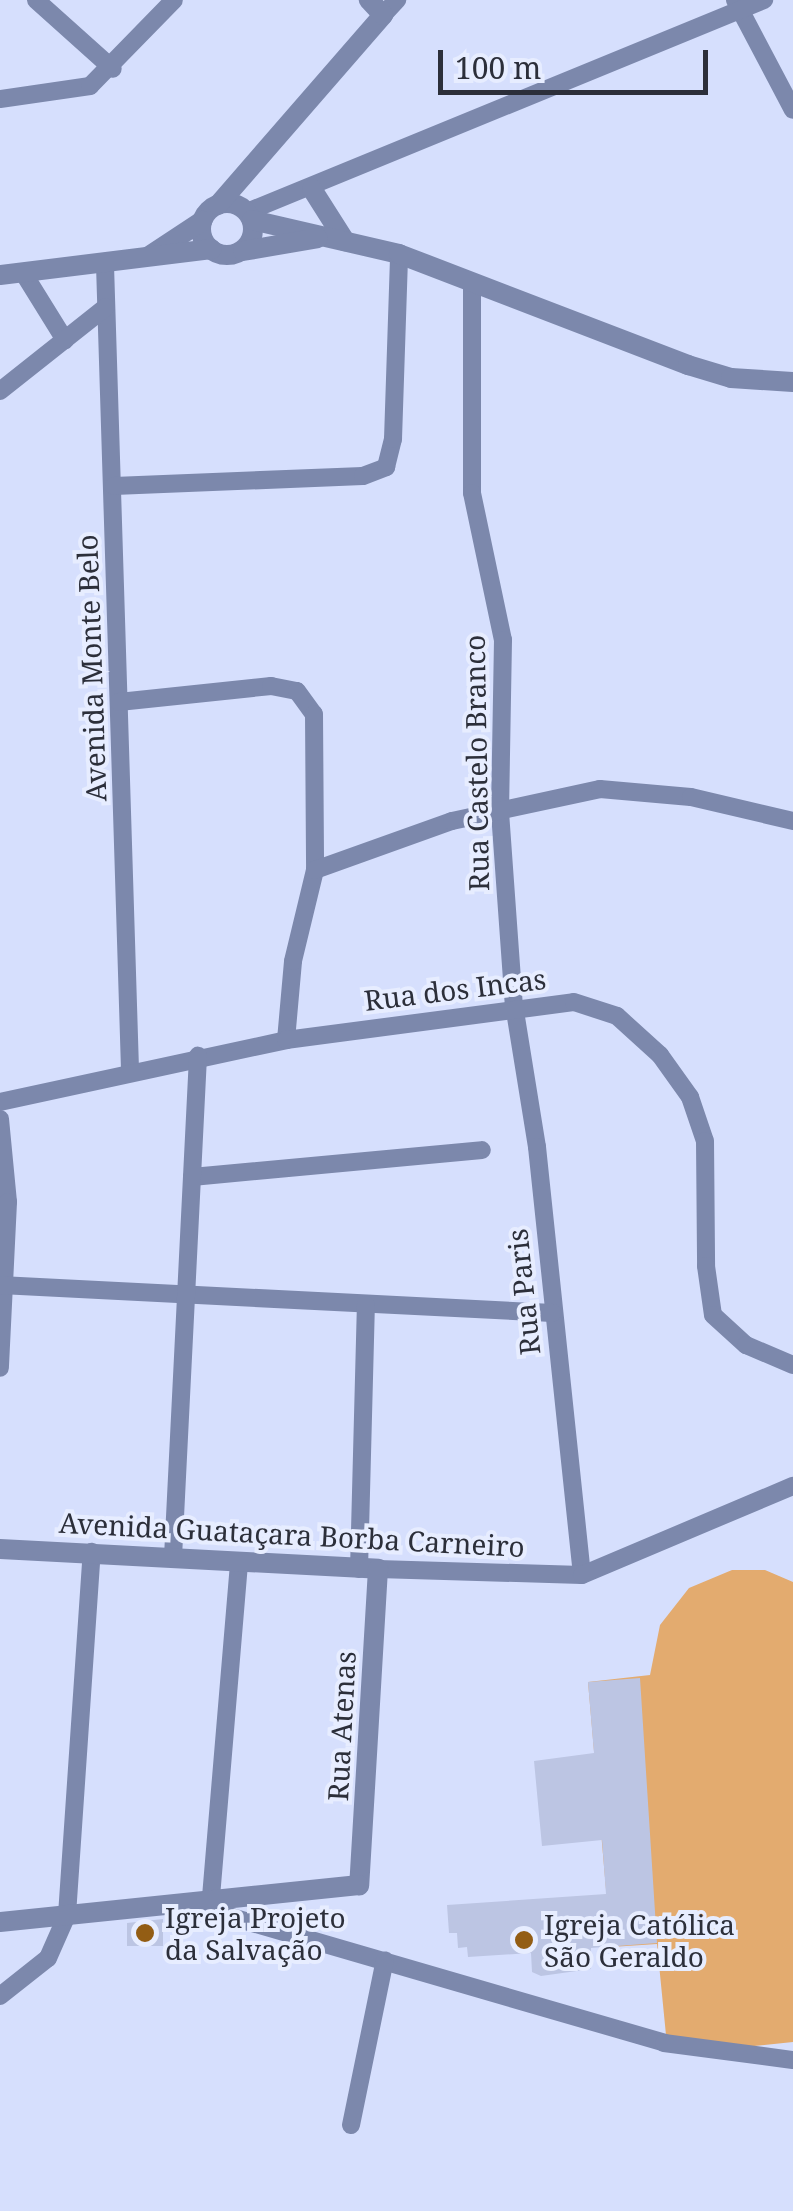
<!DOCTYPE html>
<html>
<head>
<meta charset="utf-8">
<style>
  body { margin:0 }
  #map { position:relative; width:793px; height:2211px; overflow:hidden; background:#d6dffd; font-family:"Noto Serif",serif }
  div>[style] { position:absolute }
  .green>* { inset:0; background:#e3ab6f }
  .building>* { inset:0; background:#bcc5e3 }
  .minor>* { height:18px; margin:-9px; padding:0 9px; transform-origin:9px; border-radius:9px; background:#7c88ac }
  .tertiary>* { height:20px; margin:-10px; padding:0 10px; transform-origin:10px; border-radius:10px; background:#7c88ac }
  .tertiary>.ring { margin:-10px; padding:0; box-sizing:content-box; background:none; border:20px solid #7c88ac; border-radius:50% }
  .dots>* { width:28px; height:28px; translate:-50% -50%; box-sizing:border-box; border:5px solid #e7edff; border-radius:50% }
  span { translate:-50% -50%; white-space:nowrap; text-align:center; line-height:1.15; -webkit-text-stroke:8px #e7edff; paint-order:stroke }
  .street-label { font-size:28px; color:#2c2f3a }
  .poi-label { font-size:28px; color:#2c2f3a }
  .left { translate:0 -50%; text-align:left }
  .scale { position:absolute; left:438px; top:50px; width:270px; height:45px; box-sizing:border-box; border:5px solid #2c2f3a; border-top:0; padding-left:12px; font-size:30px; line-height:35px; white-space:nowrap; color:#2c2f3a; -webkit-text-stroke:8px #e7edff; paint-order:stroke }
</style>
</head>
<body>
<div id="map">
  <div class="green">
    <i style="clip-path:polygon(732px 1570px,765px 1570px,793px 1582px,793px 2042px,725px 2049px,666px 2035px,657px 1944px,611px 1947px,588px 1682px,650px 1675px,660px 1625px,689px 1588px)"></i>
  </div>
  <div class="building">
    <i style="clip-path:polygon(640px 1678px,657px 1943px,591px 1948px,591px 1969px,541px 1976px,532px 1972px,531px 1953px,468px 1957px,467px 1947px,458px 1948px,457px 1933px,449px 1933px,447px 1905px,606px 1894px,602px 1840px,542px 1846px,534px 1761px,594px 1753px,588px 1682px)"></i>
    <i style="clip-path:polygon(163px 1919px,163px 1946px,127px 1946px,127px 1923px)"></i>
  </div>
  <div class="minor">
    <i style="left:36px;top:0;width:103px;rotate:41.9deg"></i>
    <i style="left:735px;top:0;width:124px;rotate:62.2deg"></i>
    <i style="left:383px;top:15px;width:21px;rotate:-47deg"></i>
    <i style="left:0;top:99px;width:91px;rotate:-8.2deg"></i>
    <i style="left:90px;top:86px;width:120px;rotate:-45.7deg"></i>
    <i style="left:247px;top:212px;width:559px;rotate:-22.3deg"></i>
    <i style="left:105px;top:265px;width:804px;rotate:88.22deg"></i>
    <i style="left:24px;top:274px;width:78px;rotate:58.2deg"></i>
    <i style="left:472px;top:282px;width:211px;rotate:90deg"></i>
    <i style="left:472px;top:493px;width:150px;rotate:78.1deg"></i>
    <i style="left:503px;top:640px;width:172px;rotate:91deg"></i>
    <i style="left:500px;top:812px;width:194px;rotate:85.9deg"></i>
    <i style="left:514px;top:1005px;width:144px;rotate:80.8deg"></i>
    <i style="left:537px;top:1147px;width:430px;rotate:84deg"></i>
    <i style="left:0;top:391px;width:135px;rotate:-38.4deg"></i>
    <i style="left:114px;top:486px;width:249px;rotate:-2.3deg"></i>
    <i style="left:363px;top:476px;width:25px;rotate:-21deg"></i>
    <i style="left:386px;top:467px;width:29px;rotate:-76deg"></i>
    <i style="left:393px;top:439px;width:185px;rotate:-88.1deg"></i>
    <i style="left:119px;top:702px;width:153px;rotate:-6deg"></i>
    <i style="left:271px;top:686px;width:26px;rotate:11deg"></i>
    <i style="left:297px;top:691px;width:29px;rotate:54deg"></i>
    <i style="left:314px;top:714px;width:156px;rotate:89.6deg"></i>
    <i style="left:286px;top:1040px;width:79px;rotate:-84.9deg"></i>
    <i style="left:293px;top:961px;width:94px;rotate:-76.4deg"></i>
    <i style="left:315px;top:870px;width:145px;rotate:-19.7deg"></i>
    <i style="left:452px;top:821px;width:151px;rotate:-12.2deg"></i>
    <i style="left:600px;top:789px;width:91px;rotate:5deg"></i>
    <i style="left:691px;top:797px;width:105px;rotate:13.2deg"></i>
    <i style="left:0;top:1102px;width:293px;rotate:-12.2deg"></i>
    <i style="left:286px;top:1040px;width:290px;rotate:-7.5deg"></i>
    <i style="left:574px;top:1002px;width:45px;rotate:18deg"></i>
    <i style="left:617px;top:1016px;width:58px;rotate:42.2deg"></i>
    <i style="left:660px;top:1055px;width:52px;rotate:54.5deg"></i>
    <i style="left:690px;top:1097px;width:46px;rotate:71.2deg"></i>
    <i style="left:705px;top:1141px;width:125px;rotate:89.5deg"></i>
    <i style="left:706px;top:1266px;width:49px;rotate:81.9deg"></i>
    <i style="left:713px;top:1315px;width:45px;rotate:42.3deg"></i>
    <i style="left:746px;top:1345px;width:51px;rotate:23.1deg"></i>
    <i style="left:0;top:1119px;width:83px;rotate:84.5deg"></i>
    <i style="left:8px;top:1202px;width:166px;rotate:92.8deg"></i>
    <i style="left:192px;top:1177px;width:291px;rotate:-5.3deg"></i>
    <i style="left:0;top:1285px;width:553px;rotate:2.9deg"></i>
    <i style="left:173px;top:1557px;width:502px;rotate:-87.14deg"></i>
    <i style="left:359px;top:1569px;width:264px;rotate:-88.5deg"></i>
    <i style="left:378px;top:1569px;width:204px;rotate:1.7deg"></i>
    <i style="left:582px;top:1575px;width:229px;rotate:-22.9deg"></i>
    <i style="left:211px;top:1897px;width:337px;rotate:-85.2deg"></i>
    <i style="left:187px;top:1904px;width:497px;rotate:16.2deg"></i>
    <i style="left:664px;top:2043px;width:130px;rotate:7.5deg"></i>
    <i style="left:0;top:1996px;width:61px;rotate:-38.4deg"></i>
    <i style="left:48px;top:1958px;width:47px;rotate:-66.2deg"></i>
    <i style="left:67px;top:1915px;width:364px;rotate:-86.1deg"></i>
    <i style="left:351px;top:2125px;width:168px;rotate:-78.4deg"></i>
  </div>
  <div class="tertiary">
    <i style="left:312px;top:189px;width:62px;rotate:57.6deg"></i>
    <i class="ring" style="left:201px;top:203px;width:32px;height:32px"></i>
    <i style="left:218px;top:205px;width:252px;rotate:-49deg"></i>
    <i style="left:383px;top:15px;width:21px;rotate:-133deg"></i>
    <i style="left:252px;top:220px;width:151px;rotate:13deg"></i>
    <i style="left:399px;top:254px;width:310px;rotate:21deg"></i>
    <i style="left:688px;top:365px;width:45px;rotate:16.8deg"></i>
    <i style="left:731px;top:378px;width:62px;rotate:3.7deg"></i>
    <i style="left:243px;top:251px;width:76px;rotate:-9.8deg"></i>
    <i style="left:149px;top:256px;width:64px;rotate:-33.4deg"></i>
    <i style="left:0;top:275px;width:213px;rotate:-7deg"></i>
    <i style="left:0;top:1549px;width:379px;rotate:3deg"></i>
    <i style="left:378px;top:1569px;width:317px;rotate:93.4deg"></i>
    <i style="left:359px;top:1885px;width:361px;rotate:174.1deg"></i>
  </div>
  <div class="dots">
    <i style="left:145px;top:1933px;background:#935d14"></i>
    <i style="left:524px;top:1940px;background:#935d14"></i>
  </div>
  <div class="street-label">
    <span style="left:91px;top:668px;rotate:-92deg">Avenida Monte Belo</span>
    <span style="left:476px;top:763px;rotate:-91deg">Rua Castelo Branco</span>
    <span style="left:455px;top:989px;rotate:-7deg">Rua dos Incas</span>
    <span style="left:523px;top:1292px;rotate:-96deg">Rua Paris</span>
    <span style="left:292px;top:1534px;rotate:3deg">Avenida Guataçara Borba Carneiro</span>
    <span style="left:341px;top:1726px;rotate:-87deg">Rua Atenas</span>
  </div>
  <div class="poi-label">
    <span class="left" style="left:165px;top:1933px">Igreja Projeto<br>da Salvação</span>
    <span class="left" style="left:544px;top:1940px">Igreja Católica<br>São Geraldo</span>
  </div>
  <div class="scale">100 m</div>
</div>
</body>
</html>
